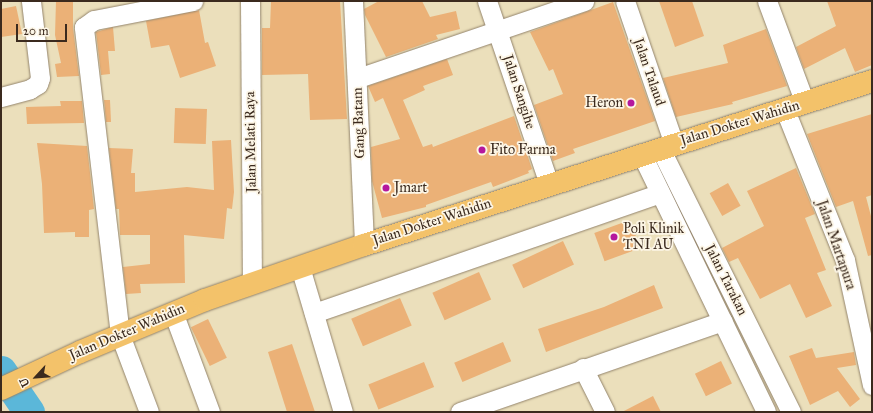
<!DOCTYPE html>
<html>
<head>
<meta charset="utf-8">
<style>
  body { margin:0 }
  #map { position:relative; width:873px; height:413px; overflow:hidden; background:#ebdfbb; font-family:"IM FELL Great Primer",serif }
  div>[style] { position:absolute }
  .river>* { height:31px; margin:-15.5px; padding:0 15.5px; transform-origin:15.5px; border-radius:15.5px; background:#5bb7d9 }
  .building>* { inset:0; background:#ebb177; transform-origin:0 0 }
  .roads { filter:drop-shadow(0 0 1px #93846c) drop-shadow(0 0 1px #93846c) }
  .minor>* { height:19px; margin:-9.5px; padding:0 9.5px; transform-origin:9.5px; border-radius:9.5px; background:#fff }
  .major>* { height:22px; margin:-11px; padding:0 11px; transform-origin:11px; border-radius:11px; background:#f3c26a }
  .dots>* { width:11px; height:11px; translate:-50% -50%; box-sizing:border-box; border:2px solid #fcf5e5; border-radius:50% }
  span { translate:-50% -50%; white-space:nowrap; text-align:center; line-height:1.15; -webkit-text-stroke:3.5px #fcf5e5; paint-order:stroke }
  .street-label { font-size:14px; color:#3b2a1e }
  .poi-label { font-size:14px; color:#3b2a1e }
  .right { translate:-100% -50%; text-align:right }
  .left { translate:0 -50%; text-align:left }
  .frame { position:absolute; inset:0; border:2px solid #3b2a1e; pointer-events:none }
  .north { position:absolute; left:16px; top:357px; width:40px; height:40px; -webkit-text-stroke:3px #fcf5e5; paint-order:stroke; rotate:244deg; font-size:11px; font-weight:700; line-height:16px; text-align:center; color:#3b2a1e }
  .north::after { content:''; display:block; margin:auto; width:14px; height:18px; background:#3b2a1e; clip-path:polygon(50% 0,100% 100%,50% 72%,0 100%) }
  .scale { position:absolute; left:16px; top:24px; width:51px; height:18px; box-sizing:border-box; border:2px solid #3b2a1e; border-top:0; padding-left:5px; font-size:12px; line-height:14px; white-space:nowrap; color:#3b2a1e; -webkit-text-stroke:3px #fcf5e5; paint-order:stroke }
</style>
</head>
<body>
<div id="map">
  <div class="river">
    <i style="left:1px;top:371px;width:50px;rotate:55.7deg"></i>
  </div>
  <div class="building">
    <i style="clip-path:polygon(56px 1px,73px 2px,73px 28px,79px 76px,57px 77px,55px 64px,61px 63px,55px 35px)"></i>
    <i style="clip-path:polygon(271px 1px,340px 1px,347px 119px,310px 120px,308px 74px,262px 75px,262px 28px,270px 28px)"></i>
    <i style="clip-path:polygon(379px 1px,422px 1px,430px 17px,456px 11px,460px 29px,436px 35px,438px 39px,386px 57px,365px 15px,364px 9px)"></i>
    <i style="clip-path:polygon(659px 1px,692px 1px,704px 36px,675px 47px)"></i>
    <i style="clip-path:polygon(827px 1px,872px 1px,872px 65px,855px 72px,845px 48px,804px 69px,796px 47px,836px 26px)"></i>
    <i style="clip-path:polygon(613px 2px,655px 121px,573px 149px,575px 153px,553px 161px,534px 105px,563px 94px,553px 69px,549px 71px,530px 32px)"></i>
    <i style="clip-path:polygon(16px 6px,22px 34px,1px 37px,1px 9px)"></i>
    <i style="clip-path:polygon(199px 10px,205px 43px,208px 42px,216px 66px,180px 78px,169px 45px,151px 48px,146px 21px)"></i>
    <i style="clip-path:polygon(113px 27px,115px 51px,108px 51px,110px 74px,101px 75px,96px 32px)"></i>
    <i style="clip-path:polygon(766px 29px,787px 86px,732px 102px,733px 104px,676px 117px,663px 78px,728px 63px,723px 45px)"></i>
    <i style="clip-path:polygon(447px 59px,453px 75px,423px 86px,425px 90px,403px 100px,423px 147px,432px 144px,433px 147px,514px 116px,532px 169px,528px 171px,529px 173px,493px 187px,491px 182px,426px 205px,426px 207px,382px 218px,372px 181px,371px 147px,400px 139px,383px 98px,375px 102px,368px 86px)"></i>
    <i style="clip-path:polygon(104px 100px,110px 100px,111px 122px,106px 122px)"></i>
    <i style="clip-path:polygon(60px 101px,82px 101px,84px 123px,27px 124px,26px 107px,61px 106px)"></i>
    <i style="left:175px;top:108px;width:32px;height:35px;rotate:2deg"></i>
    <i style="clip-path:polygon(872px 114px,872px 195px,866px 197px,872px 220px,872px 255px,868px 256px,853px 201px,836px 207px,807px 134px)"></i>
    <i style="clip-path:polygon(231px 140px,234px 192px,232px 209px,227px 208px,224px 239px,184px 235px,185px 283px,140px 284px,141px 293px,126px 294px,123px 267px,150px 264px,150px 235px,120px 235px,119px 209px,116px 209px,109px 148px,133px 149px,131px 173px,135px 173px,135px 192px,187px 187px,214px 190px,212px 141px)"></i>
    <i style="clip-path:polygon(37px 143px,87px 146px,94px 209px,89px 210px,89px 237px,75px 237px,75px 232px,44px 233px,42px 184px)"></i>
    <i style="clip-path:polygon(796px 168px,815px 214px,805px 218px,826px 270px,817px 273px,832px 306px,806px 318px,790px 284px,760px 299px,738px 258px,729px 262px,722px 248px,764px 226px,747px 191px)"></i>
    <i style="left:728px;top:183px;width:26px;height:21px;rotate:61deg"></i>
    <i style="left:630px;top:220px;width:30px;height:38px;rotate:70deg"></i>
    <i style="left:563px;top:241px;width:26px;height:56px;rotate:65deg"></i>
    <i style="left:479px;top:272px;width:30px;height:51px;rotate:66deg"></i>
    <i style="clip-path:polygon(654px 285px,663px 308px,546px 352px,538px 329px,604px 307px)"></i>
    <i style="left:400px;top:298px;width:30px;height:53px;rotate:67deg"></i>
    <i style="left:208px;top:319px;width:43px;height:19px;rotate:64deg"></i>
    <i style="left:503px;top:342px;width:21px;height:53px;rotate:67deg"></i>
    <i style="clip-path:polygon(292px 344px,315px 412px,287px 412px,268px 352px)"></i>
    <i style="clip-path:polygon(812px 348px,816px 358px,854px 352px,856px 365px,837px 368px,860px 399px,850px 407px,838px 391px,810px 405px,789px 356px)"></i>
    <i style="left:721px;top:361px;width:25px;height:29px;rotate:64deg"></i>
    <i style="left:424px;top:362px;width:27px;height:60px;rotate:68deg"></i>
    <i style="clip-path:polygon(653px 396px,661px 412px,622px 412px)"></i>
  </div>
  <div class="roads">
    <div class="minor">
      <i style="left:250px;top:1px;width:282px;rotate:89.6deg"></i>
      <i style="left:353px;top:1px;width:244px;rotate:87.4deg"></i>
      <i style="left:487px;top:1px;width:193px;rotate:71.3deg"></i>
      <i style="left:625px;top:1px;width:151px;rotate:71.1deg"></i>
      <i style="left:767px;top:1px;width:109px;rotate:69.6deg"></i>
      <i style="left:358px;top:78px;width:239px;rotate:-18.8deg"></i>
      <i style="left:1px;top:97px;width:30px;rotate:-15deg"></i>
      <i style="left:30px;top:89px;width:9px;rotate:-32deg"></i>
      <i style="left:38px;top:84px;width:6px;rotate:-72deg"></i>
      <i style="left:40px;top:78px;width:78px;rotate:-96.7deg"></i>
      <i style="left:785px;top:110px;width:162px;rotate:68.2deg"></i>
      <i style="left:845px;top:260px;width:128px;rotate:77.8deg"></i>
      <i style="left:660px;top:148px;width:295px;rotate:63.6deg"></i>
      <i style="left:642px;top:155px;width:285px;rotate:64.2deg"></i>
      <i style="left:300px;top:267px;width:151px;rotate:73.5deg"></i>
      <i style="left:173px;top:312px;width:107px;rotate:69.7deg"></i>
      <i style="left:314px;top:313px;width:366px;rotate:-19.1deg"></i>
      <i style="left:583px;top:368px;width:49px;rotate:63.4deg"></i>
      <i style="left:149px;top:412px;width:82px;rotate:-110.6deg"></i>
      <i style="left:120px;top:335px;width:310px;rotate:-96.7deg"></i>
      <i style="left:84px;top:27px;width:12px;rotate:-35deg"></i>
      <i style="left:94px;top:20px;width:101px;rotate:-10.9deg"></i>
      <i style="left:460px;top:412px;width:278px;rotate:-19.1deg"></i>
    </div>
    <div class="major">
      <i style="left:1px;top:389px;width:87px;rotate:-25.1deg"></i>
      <i style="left:80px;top:352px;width:135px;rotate:-22.6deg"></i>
      <i style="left:205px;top:300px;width:168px;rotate:-19.1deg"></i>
      <i style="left:364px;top:245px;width:534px;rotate:-17.89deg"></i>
    </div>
  </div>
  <div class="dots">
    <i style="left:631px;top:103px;background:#b5179e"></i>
    <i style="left:482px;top:150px;background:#b5179e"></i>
    <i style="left:386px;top:188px;background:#b5179e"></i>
    <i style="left:614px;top:237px;background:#b5179e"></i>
  </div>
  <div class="street-label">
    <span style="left:649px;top:72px;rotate:71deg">Jalan Talaud</span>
    <span style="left:519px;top:92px;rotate:72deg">Jalan Sangihe</span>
    <span style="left:359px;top:123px;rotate:-92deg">Gang Batam</span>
    <span style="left:740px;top:123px;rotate:-17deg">Jalan Dokter Wahidin</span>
    <span style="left:251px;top:142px;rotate:-91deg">Jalan Melati Raya</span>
    <span style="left:432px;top:222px;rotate:-18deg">Jalan Dokter Wahidin</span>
    <span style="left:836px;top:245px;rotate:71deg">Jalan Martapura</span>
    <span style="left:726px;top:280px;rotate:63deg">Jalan Tarakan</span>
    <span style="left:127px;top:332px;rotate:-23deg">Jalan Dokter Wahidin</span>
  </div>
  <div class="poi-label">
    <span class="right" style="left:623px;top:103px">Heron</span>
    <span class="left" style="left:490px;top:150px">Fito Farma</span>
    <span class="left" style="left:394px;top:188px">Jmart</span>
    <span class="left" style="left:623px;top:237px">Poli Klinik<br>TNI AU</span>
  </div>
  <div class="frame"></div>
  <div class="north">U</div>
  <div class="scale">20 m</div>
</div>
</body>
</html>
